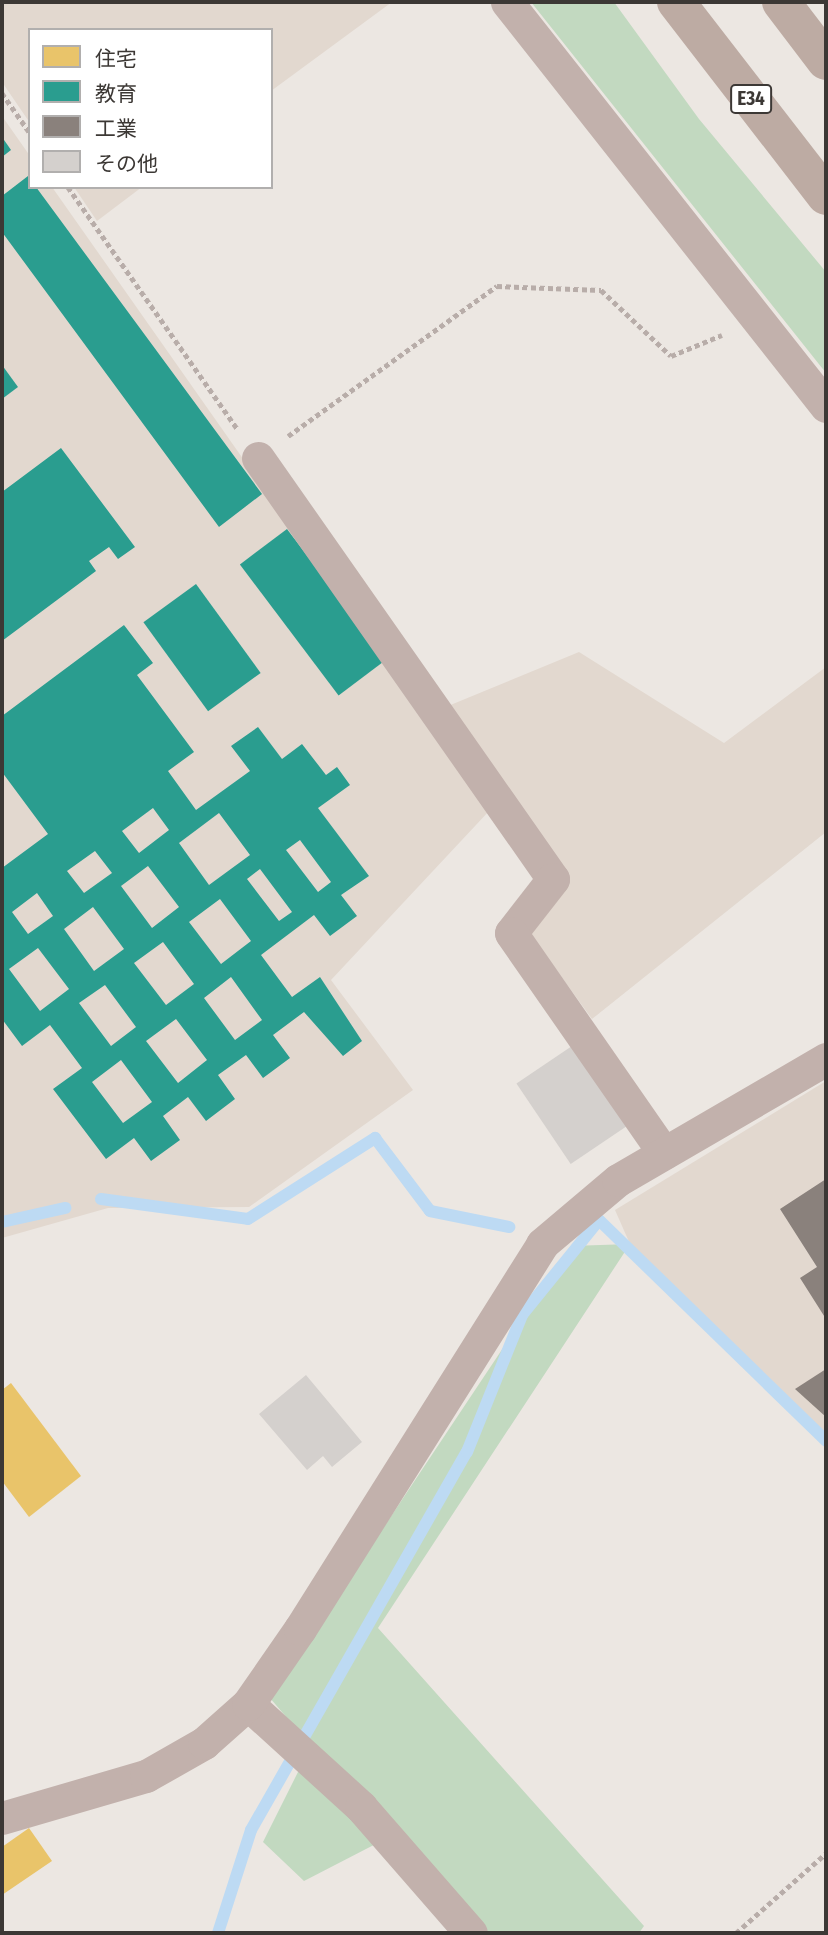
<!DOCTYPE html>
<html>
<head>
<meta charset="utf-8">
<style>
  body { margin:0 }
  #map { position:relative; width:828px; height:1935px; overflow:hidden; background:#ece7e2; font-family:"Fira Sans Condensed","Noto Sans JP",sans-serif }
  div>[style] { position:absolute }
  .built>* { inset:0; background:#e2d8cf }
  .green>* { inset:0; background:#c2d9c0 }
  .homes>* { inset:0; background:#e9c46a }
  .schools>* { inset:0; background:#2a9d8f; transform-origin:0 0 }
  .industry>* { inset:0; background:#8a817c }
  .stream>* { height:12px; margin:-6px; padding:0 6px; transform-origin:6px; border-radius:6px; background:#bddaf3 }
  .building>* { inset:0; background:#d4d0cd; transform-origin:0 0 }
  .path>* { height:4.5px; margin-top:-2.25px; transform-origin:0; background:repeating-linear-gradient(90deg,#b8ada9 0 5px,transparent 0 8.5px) }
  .minor>* { height:33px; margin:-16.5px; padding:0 16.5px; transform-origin:16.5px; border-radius:16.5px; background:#c2b1ac }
  .motorway>* { height:38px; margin:-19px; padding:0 19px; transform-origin:19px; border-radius:19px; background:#bdaba3 }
  span { translate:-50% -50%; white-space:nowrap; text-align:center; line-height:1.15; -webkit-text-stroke:7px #fff; paint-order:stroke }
  .shield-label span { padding:2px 5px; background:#fff; border:2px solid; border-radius:5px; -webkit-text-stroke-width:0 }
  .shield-label { font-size:19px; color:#3c3835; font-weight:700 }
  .frame { position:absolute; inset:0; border:4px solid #3c3835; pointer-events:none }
  .legend { position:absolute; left:28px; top:28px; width:245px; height:161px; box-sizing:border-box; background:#fff; border:2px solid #b1afae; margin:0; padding:9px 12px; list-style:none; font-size:21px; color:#3c3835 }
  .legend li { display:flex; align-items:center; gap:14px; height:35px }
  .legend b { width:35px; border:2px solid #b1afae }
</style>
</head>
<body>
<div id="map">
  <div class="built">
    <i style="clip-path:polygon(2px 2px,392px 2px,271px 91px,271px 30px,30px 30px,30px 123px,2px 82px)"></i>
    <i style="clip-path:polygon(2px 116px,30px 156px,30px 187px,52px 187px,490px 810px,331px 980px,413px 1090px,249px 1207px,108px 1208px,2px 1238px)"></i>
    <i style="clip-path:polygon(74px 187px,142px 187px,97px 221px)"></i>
    <i style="clip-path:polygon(579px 652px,724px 743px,826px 667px,826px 832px,592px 1019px,529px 932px,569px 877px,448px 706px)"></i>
    <i style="clip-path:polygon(826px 1081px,826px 1447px,630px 1244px,615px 1210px)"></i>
  </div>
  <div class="green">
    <i style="clip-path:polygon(531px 2px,614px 2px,699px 119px,826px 272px,826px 373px)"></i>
    <i style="clip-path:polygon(630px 1244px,378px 1628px,644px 1926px,639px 1933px,469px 1933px,397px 1833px,304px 1881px,263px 1842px,311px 1746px,270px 1698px,571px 1246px)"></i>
  </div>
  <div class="homes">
    <i style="clip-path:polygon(11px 1383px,81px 1476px,29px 1517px,2px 1481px,2px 1390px)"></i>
    <i style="clip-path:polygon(29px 1828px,52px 1861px,2px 1895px,2px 1847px)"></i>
  </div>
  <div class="schools">
    <i style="clip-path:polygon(2px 137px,11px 150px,2px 157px)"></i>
    <i style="clip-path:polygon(28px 176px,30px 187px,36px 187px,262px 494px,219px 527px,2px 232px,2px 196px)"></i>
    <i style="clip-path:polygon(2px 365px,18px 387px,2px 399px)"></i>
    <i style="clip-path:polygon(61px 448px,135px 547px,118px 559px,109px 547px,89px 561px,96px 571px,2px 641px,2px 492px)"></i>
    <i style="left:287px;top:529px;width:164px;height:59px;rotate:53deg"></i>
    <i style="left:196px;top:584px;width:110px;height:65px;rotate:54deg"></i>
    <i style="clip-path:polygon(evenodd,124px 625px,153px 663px,137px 675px,194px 752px,168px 771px,196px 810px,250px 771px,231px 746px,258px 727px,282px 759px,302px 744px,326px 775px,337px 767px,350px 785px,318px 808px,369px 876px,341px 895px,357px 916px,330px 936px,314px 915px,261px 955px,292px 997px,320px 977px,362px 1041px,343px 1056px,304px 1012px,273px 1035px,290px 1058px,263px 1078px,246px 1055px,218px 1075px,235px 1099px,206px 1121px,188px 1097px,163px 1116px,180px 1140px,151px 1161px,134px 1138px,106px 1159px,53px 1089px,82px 1068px,50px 1025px,22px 1046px,2px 1019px,2px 868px,48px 834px,2px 772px,2px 716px,124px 625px,153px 808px,169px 830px,139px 853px,122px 831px,153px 808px,124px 625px,219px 813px,250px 855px,209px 885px,179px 843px,219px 813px,124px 625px,300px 840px,331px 882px,318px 892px,286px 850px,300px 840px,124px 625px,95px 851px,112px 873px,84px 893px,67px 871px,95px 851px,124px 625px,148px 866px,179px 907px,152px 928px,121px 886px,148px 866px,124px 625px,260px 869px,292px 912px,279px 921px,247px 879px,260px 869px,124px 625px,37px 893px,53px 916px,28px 934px,12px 912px,37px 893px,124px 625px,220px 899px,251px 941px,221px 964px,189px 922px,220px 899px,124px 625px,93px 907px,124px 949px,94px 971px,64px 929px,93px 907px,124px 625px,163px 942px,194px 984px,166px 1005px,134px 963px,163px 942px,124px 625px,38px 948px,69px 989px,40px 1011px,9px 969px,38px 948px,124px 625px,231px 977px,262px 1020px,235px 1040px,204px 998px,231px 977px,124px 625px,105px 985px,136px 1027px,111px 1046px,79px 1003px,105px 985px,124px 625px,176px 1019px,207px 1060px,178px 1083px,146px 1041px,176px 1019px,124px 625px,121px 1060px,152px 1102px,123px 1123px,92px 1082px,121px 1060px)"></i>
  </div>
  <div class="industry">
    <i style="clip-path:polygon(826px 1179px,826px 1319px,800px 1278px,817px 1267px,780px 1209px)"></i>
    <i style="clip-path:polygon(826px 1369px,826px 1417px,795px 1389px)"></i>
  </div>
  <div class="stream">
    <i style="left:101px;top:1199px;width:148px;rotate:7.7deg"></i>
    <i style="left:248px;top:1219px;width:151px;rotate:-32.5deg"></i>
    <i style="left:375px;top:1138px;width:91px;rotate:53deg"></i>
    <i style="left:430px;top:1211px;width:81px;rotate:11.4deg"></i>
    <i style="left:2px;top:1222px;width:65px;rotate:-12.5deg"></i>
    <i style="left:218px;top:1933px;width:108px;rotate:-72.2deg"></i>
    <i style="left:251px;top:1830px;width:435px;rotate:-60.3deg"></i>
    <i style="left:467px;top:1452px;width:148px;rotate:-68.1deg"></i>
    <i style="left:522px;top:1315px;width:122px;rotate:-51deg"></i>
    <i style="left:599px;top:1220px;width:317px;rotate:44.2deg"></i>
  </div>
  <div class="building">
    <i style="left:572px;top:1046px;width:97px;height:67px;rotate:56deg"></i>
    <i style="clip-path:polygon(306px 1375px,362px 1442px,332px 1467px,323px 1456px,307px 1470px,259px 1414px)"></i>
  </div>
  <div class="path">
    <i style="left:2px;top:93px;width:49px;rotate:55deg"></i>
    <i style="left:68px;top:187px;width:297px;rotate:55deg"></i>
    <i style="left:288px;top:436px;width:257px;rotate:-35.7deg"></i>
    <i style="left:497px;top:286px;width:104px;rotate:2.2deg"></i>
    <i style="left:601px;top:290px;width:96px;rotate:43.3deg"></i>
    <i style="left:671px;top:356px;width:55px;rotate:-22.4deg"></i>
    <i style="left:736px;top:1933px;width:120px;rotate:-41.6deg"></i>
  </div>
  <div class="minor">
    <i style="left:507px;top:2px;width:515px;rotate:51.71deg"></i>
    <i style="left:258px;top:458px;width:514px;rotate:54.98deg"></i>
    <i style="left:553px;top:879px;width:68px;rotate:127.9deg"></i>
    <i style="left:511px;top:933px;width:268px;rotate:55.2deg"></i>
    <i style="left:248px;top:1704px;width:153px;rotate:42.3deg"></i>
    <i style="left:361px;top:1807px;width:167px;rotate:48.9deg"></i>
    <i style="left:2px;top:1818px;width:150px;rotate:-16.3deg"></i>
    <i style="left:146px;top:1776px;width:67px;rotate:-29.6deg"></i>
    <i style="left:204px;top:1743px;width:59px;rotate:-41.6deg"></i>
    <i style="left:248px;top:1704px;width:91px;rotate:-55.3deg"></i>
    <i style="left:300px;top:1629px;width:455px;rotate:-57.8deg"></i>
    <i style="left:542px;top:1244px;width:99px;rotate:-40.1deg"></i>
    <i style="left:618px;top:1180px;width:241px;rotate:-30.2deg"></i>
  </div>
  <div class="motorway">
    <i style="left:676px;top:2px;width:245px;rotate:52.3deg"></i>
    <i style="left:781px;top:2px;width:74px;rotate:52.7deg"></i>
  </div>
  <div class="shield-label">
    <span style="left:751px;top:99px">E34</span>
  </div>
  <div class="frame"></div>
  <ul class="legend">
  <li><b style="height:19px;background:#e9c46a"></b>住宅</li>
  <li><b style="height:19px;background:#2a9d8f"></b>教育</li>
  <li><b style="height:19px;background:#8a817c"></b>工業</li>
  <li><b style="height:19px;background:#d4d0cd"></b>その他</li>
  </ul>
</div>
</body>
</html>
